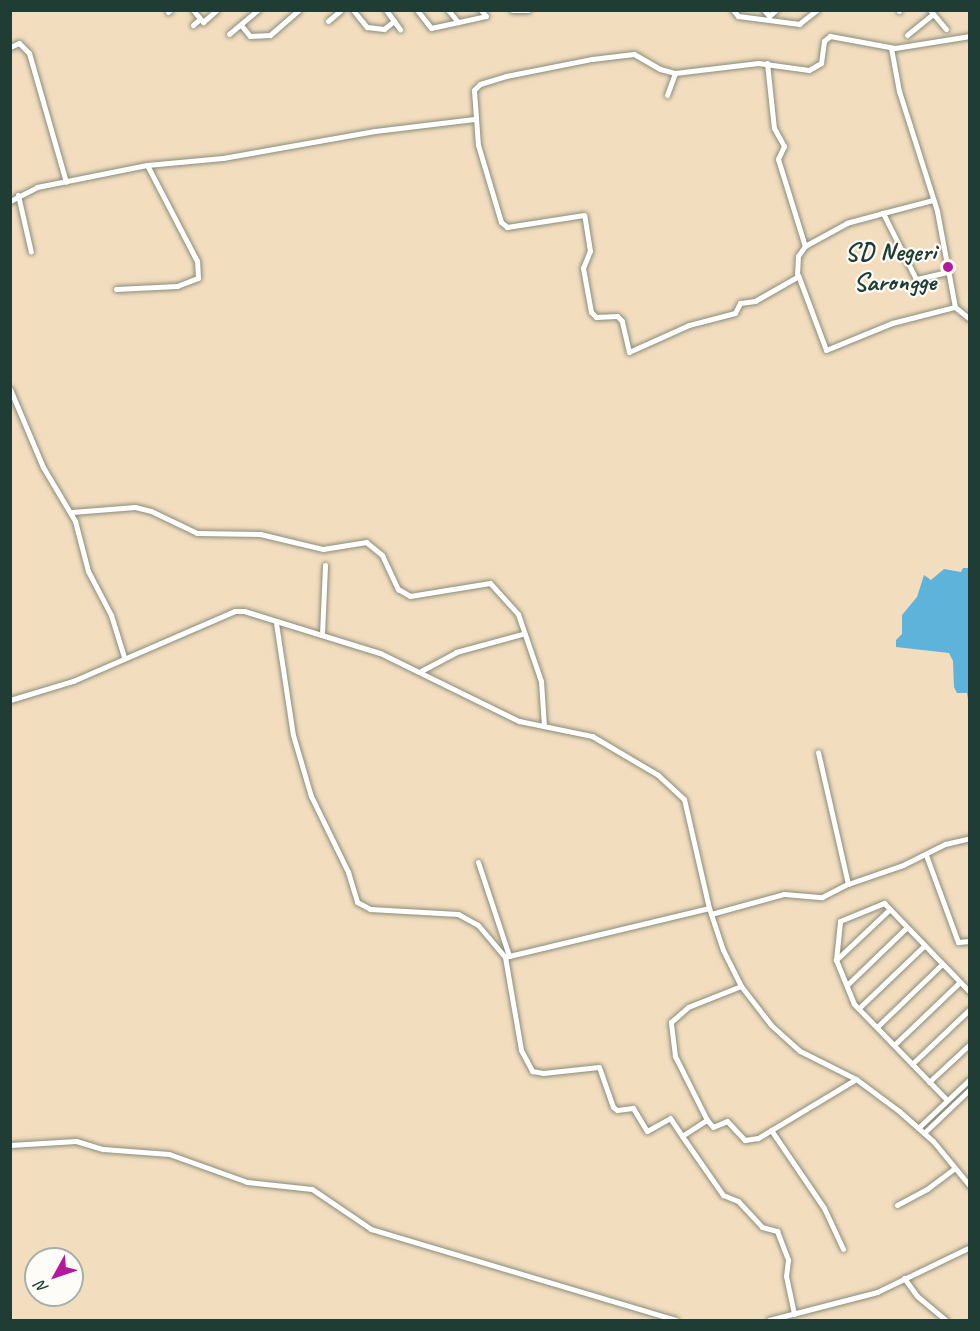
<!DOCTYPE html>
<html>
<head>
<meta charset="utf-8">
<style>
  body { margin:0 }
  #map { position:relative; width:980px; height:1331px; overflow:hidden; background:#f3ddbf; font-family:Caveat,sans-serif }
  div>[style] { position:absolute }
  .water>* { inset:0; background:#5db3da }
  .roads { filter:drop-shadow(0 0 2px #898d7a) drop-shadow(0 0 2px #898d7a) }
  .street>* { height:5px; margin:-2.5px; padding:0 2.5px; transform-origin:2.5px; border-radius:2.5px; background:#fff }
  .dots>* { width:16px; height:16px; translate:-50% -50%; box-sizing:border-box; border:3px solid #fdfcf7; border-radius:50% }
  span { translate:-50% -50%; white-space:nowrap; text-align:center; line-height:1.15; -webkit-text-stroke:4.5px #fdfcf7; paint-order:stroke }
  .poi-label { font-size:26px; color:#1f3d34; font-weight:700 }
  .right { translate:-100% -50%; text-align:right }
  .frame { position:absolute; inset:0; border:12px solid #1f3d34; pointer-events:none }
  .north { position:absolute; left:24px; top:1247px; width:60px; height:60px; box-sizing:border-box; background:#fdfcf7; border:2px solid #a4b0a9; border-radius:50%; rotate:230deg; font-size:16px; font-weight:700; line-height:24px; text-align:center; color:#1f3d34 }
  .north::after { content:''; display:block; margin:auto; width:21px; height:27px; background:#b5179e; clip-path:polygon(50% 0,100% 100%,50% 72%,0 100%) }
</style>
</head>
<body>
<div id="map">
  <div class="water">
    <i style="clip-path:polygon(963px 568px,970px 568px,969px 705px,967px 693px,957px 693px,954px 687px,953px 661px,949px 653px,896px 647px,896px 640px,902px 634px,902px 615px,917px 597px,924px 575px,931px 580px,944px 569px,961px 572px)"></i>
  </div>
  <div class="roads">
    <div class="street">
      <i style="left:193px;top:10px;width:16px;rotate:50deg"></i>
      <i style="left:203px;top:22px;width:18px;rotate:-41deg"></i>
      <i style="left:353px;top:10px;width:22px;rotate:51deg"></i>
      <i style="left:367px;top:27px;width:17px;rotate:7deg"></i>
      <i style="left:384px;top:29px;width:13px;rotate:-39deg"></i>
      <i style="left:386px;top:10px;width:24px;rotate:54deg"></i>
      <i style="left:417px;top:10px;width:23px;rotate:52deg"></i>
      <i style="left:431px;top:28px;width:56px;rotate:-12.3deg"></i>
      <i style="left:486px;top:16px;width:8px;rotate:-130deg"></i>
      <i style="left:448px;top:10px;width:16px;rotate:50deg"></i>
      <i style="left:512px;top:10px;width:16px"></i>
      <i style="left:733px;top:10px;width:8px;rotate:50deg"></i>
      <i style="left:738px;top:16px;width:62px;rotate:7.5deg"></i>
      <i style="left:799px;top:24px;width:23px;rotate:-38deg"></i>
      <i style="left:764px;top:10px;width:8px;rotate:50deg"></i>
      <i style="left:769px;top:16px;width:9px;rotate:-41deg"></i>
      <i style="left:930px;top:10px;width:25px;rotate:50deg"></i>
      <i style="left:899px;top:11px;width:1px;rotate:-90deg"></i>
      <i style="left:168px;top:12px;width:3px;rotate:-45deg"></i>
      <i style="left:328px;top:21px;width:17px;rotate:-40deg"></i>
      <i style="left:193px;top:25px;width:9px;rotate:-41deg"></i>
      <i style="left:241px;top:25px;width:14px;rotate:51deg"></i>
      <i style="left:250px;top:36px;width:20px;rotate:-3deg"></i>
      <i style="left:270px;top:35px;width:38px;rotate:-41deg"></i>
      <i style="left:229px;top:34px;width:38px;rotate:-40deg"></i>
      <i style="left:907px;top:35px;width:33px;rotate:-39deg"></i>
      <i style="left:10px;top:47px;width:10px;rotate:-24deg"></i>
      <i style="left:19px;top:43px;width:14px;rotate:45deg"></i>
      <i style="left:29px;top:53px;width:134px;rotate:74deg"></i>
      <i style="left:891px;top:48px;width:44px;rotate:79.5deg"></i>
      <i style="left:899px;top:91px;width:126px;rotate:72.4deg"></i>
      <i style="left:937px;top:211px;width:98px;rotate:79.4deg"></i>
      <i style="left:955px;top:307px;width:19px;rotate:39deg"></i>
      <i style="left:767px;top:63px;width:65px;rotate:83.9deg"></i>
      <i style="left:774px;top:128px;width:21px;rotate:61deg"></i>
      <i style="left:784px;top:146px;width:14px;rotate:115deg"></i>
      <i style="left:778px;top:159px;width:91px;rotate:72.8deg"></i>
      <i style="left:667px;top:95px;width:23px;rotate:-70deg"></i>
      <i style="left:18px;top:195px;width:58px;rotate:77.2deg"></i>
      <i style="left:10px;top:201px;width:30px;rotate:-27deg"></i>
      <i style="left:37px;top:187px;width:112px;rotate:-11.3deg"></i>
      <i style="left:147px;top:165px;width:76px;rotate:-5.3deg"></i>
      <i style="left:223px;top:158px;width:154px;rotate:-10.1deg"></i>
      <i style="left:375px;top:131px;width:100px;rotate:-6.9deg"></i>
      <i style="left:883px;top:213px;width:52px;rotate:-14.6deg"></i>
      <i style="left:947px;top:272px;width:32px;rotate:167deg"></i>
      <i style="left:916px;top:279px;width:74px;rotate:-116.6deg"></i>
      <i style="left:883px;top:213px;width:7px;rotate:164deg"></i>
      <i style="left:876px;top:215px;width:30px;rotate:165deg"></i>
      <i style="left:847px;top:223px;width:48px;rotate:151.3deg"></i>
      <i style="left:805px;top:246px;width:12px;rotate:125deg"></i>
      <i style="left:798px;top:256px;width:21px;rotate:93deg"></i>
      <i style="left:797px;top:277px;width:48px;rotate:150.3deg"></i>
      <i style="left:755px;top:301px;width:15px;rotate:172deg"></i>
      <i style="left:740px;top:303px;width:11px;rotate:117deg"></i>
      <i style="left:735px;top:313px;width:48px;rotate:165.4deg"></i>
      <i style="left:689px;top:325px;width:66px;rotate:155.8deg"></i>
      <i style="left:629px;top:352px;width:32px;rotate:-103deg"></i>
      <i style="left:622px;top:321px;width:7px;rotate:-135deg"></i>
      <i style="left:617px;top:316px;width:21px;rotate:177deg"></i>
      <i style="left:596px;top:317px;width:7px;rotate:-135deg"></i>
      <i style="left:591px;top:312px;width:45px;rotate:-100.3deg"></i>
      <i style="left:583px;top:268px;width:18px;rotate:-68deg"></i>
      <i style="left:590px;top:251px;width:36px;rotate:-99deg"></i>
      <i style="left:584px;top:215px;width:78px;rotate:171.1deg"></i>
      <i style="left:507px;top:227px;width:8px;rotate:-140deg"></i>
      <i style="left:501px;top:222px;width:80px;rotate:-106.6deg"></i>
      <i style="left:478px;top:145px;width:55px;rotate:-94.2deg"></i>
      <i style="left:474px;top:90px;width:8px;rotate:-45deg"></i>
      <i style="left:480px;top:84px;width:27px;rotate:-17deg"></i>
      <i style="left:506px;top:76px;width:88px;rotate:-11.2deg"></i>
      <i style="left:592px;top:59px;width:42px;rotate:-6.8deg"></i>
      <i style="left:634px;top:54px;width:30px;rotate:30deg"></i>
      <i style="left:660px;top:69px;width:16px;rotate:15deg"></i>
      <i style="left:675px;top:73px;width:84px;rotate:-6.9deg"></i>
      <i style="left:758px;top:63px;width:51px;rotate:7.8deg"></i>
      <i style="left:809px;top:70px;width:14px;rotate:-30deg"></i>
      <i style="left:821px;top:63px;width:22px;rotate:-82deg"></i>
      <i style="left:824px;top:41px;width:8px;rotate:-40deg"></i>
      <i style="left:830px;top:36px;width:66px;rotate:10.5deg"></i>
      <i style="left:895px;top:48px;width:76px;rotate:-9.1deg"></i>
      <i style="left:798px;top:275px;width:80px;rotate:69.5deg"></i>
      <i style="left:826px;top:350px;width:71px;rotate:-22.2deg"></i>
      <i style="left:892px;top:323px;width:65px;rotate:-14.3deg"></i>
      <i style="left:116px;top:289px;width:61px;rotate:-2.8deg"></i>
      <i style="left:177px;top:286px;width:22px;rotate:-21deg"></i>
      <i style="left:198px;top:278px;width:17px;rotate:-93deg"></i>
      <i style="left:197px;top:261px;width:108px;rotate:-117.5deg"></i>
      <i style="left:10px;top:389px;width:85px;rotate:67.1deg"></i>
      <i style="left:43px;top:467px;width:63px;rotate:59.3deg"></i>
      <i style="left:75px;top:521px;width:52px;rotate:75.4deg"></i>
      <i style="left:88px;top:571px;width:50px;rotate:62.4deg"></i>
      <i style="left:111px;top:615px;width:44px;rotate:72.8deg"></i>
      <i style="left:72px;top:512px;width:63px;rotate:-4.5deg"></i>
      <i style="left:135px;top:507px;width:16px;rotate:14deg"></i>
      <i style="left:151px;top:511px;width:51px;rotate:25.6deg"></i>
      <i style="left:197px;top:533px;width:63px;rotate:0.9deg"></i>
      <i style="left:260px;top:534px;width:65px;rotate:13.4deg"></i>
      <i style="left:323px;top:549px;width:44px;rotate:-9.2deg"></i>
      <i style="left:366px;top:542px;width:21px;rotate:39deg"></i>
      <i style="left:382px;top:555px;width:38px;rotate:65deg"></i>
      <i style="left:398px;top:589px;width:14px;rotate:30deg"></i>
      <i style="left:410px;top:596px;width:81px;rotate:-9.2deg"></i>
      <i style="left:490px;top:583px;width:42px;rotate:47.9deg"></i>
      <i style="left:518px;top:614px;width:71px;rotate:71.1deg"></i>
      <i style="left:541px;top:681px;width:45px;rotate:86.2deg"></i>
      <i style="left:276px;top:623px;width:113px;rotate:81.4deg"></i>
      <i style="left:293px;top:735px;width:64px;rotate:73.6deg"></i>
      <i style="left:311px;top:796px;width:85px;rotate:64deg"></i>
      <i style="left:348px;top:872px;width:31px;rotate:73deg"></i>
      <i style="left:357px;top:902px;width:15px;rotate:28deg"></i>
      <i style="left:370px;top:909px;width:88px;rotate:3.3deg"></i>
      <i style="left:458px;top:914px;width:23px;rotate:29deg"></i>
      <i style="left:478px;top:925px;width:42px;rotate:49.8deg"></i>
      <i style="left:505px;top:957px;width:94px;rotate:80.2deg"></i>
      <i style="left:521px;top:1050px;width:24px;rotate:62deg"></i>
      <i style="left:532px;top:1071px;width:11px;rotate:10deg"></i>
      <i style="left:543px;top:1073px;width:56px;rotate:-6.1deg"></i>
      <i style="left:599px;top:1067px;width:42px;rotate:70.7deg"></i>
      <i style="left:613px;top:1107px;width:5px;rotate:37deg"></i>
      <i style="left:617px;top:1110px;width:16px;rotate:-7deg"></i>
      <i style="left:633px;top:1108px;width:27px;rotate:59deg"></i>
      <i style="left:647px;top:1131px;width:26px;rotate:-29deg"></i>
      <i style="left:670px;top:1118px;width:22px;rotate:56deg"></i>
      <i style="left:682px;top:1136px;width:30px;rotate:-33deg"></i>
      <i style="left:707px;top:1120px;width:9px;rotate:49deg"></i>
      <i style="left:713px;top:1127px;width:15px;rotate:-23deg"></i>
      <i style="left:727px;top:1121px;width:26px;rotate:47deg"></i>
      <i style="left:745px;top:1140px;width:13px;rotate:-9deg"></i>
      <i style="left:758px;top:1138px;width:114px;rotate:-31deg"></i>
      <i style="left:322px;top:635px;width:70px;rotate:-87.5deg"></i>
      <i style="left:421px;top:671px;width:40px;rotate:-28deg"></i>
      <i style="left:456px;top:652px;width:68px;rotate:-15.3deg"></i>
      <i style="left:10px;top:700px;width:66px;rotate:-16.8deg"></i>
      <i style="left:73px;top:681px;width:176px;rotate:-23.4deg"></i>
      <i style="left:235px;top:611px;width:9px"></i>
      <i style="left:244px;top:611px;width:142px;rotate:17.2deg"></i>
      <i style="left:380px;top:653px;width:155px;rotate:26.1deg"></i>
      <i style="left:519px;top:721px;width:75px;rotate:11.6deg"></i>
      <i style="left:592px;top:736px;width:77px;rotate:30.6deg"></i>
      <i style="left:658px;top:775px;width:35px;rotate:43deg"></i>
      <i style="left:684px;top:799px;width:112px;rotate:77.1deg"></i>
      <i style="left:709px;top:908px;width:44px;rotate:71.6deg"></i>
      <i style="left:723px;top:950px;width:40px;rotate:63.4deg"></i>
      <i style="left:741px;top:986px;width:49px;rotate:52.4deg"></i>
      <i style="left:771px;top:1025px;width:39px;rotate:42deg"></i>
      <i style="left:800px;top:1051px;width:63px;rotate:26.6deg"></i>
      <i style="left:856px;top:1079px;width:54px;rotate:36.7deg"></i>
      <i style="left:899px;top:1111px;width:45px;rotate:41.4deg"></i>
      <i style="left:933px;top:1141px;width:58px;rotate:50.6deg"></i>
      <i style="left:926px;top:855px;width:93px;rotate:69.8deg"></i>
      <i style="left:958px;top:942px;width:12px;rotate:-5deg"></i>
      <i style="left:478px;top:862px;width:99px;rotate:71.7deg"></i>
      <i style="left:848px;top:884px;width:58px;rotate:-19.1deg"></i>
      <i style="left:903px;top:865px;width:47px;rotate:-26.6deg"></i>
      <i style="left:945px;top:844px;width:26px;rotate:-13deg"></i>
      <i style="left:711px;top:914px;width:76px;rotate:-15.3deg"></i>
      <i style="left:784px;top:894px;width:38px;rotate:5deg"></i>
      <i style="left:822px;top:897px;width:29px;rotate:-27deg"></i>
      <i style="left:848px;top:884px;width:135px;rotate:-102.8deg"></i>
      <i style="left:505px;top:957px;width:210px;rotate:-13.5deg"></i>
      <i style="left:836px;top:960px;width:74px;rotate:-43.4deg"></i>
      <i style="left:847px;top:985px;width:83px;rotate:-44deg"></i>
      <i style="left:859px;top:1008px;width:91px;rotate:-43.7deg"></i>
      <i style="left:877px;top:1027px;width:91px;rotate:-44.1deg"></i>
      <i style="left:894px;top:1045px;width:91px;rotate:-43.7deg"></i>
      <i style="left:912px;top:1064px;width:80px;rotate:-43.5deg"></i>
      <i style="left:929px;top:1082px;width:56px;rotate:-42.8deg"></i>
      <i style="left:947px;top:1100px;width:134px;rotate:-134.1deg"></i>
      <i style="left:854px;top:1004px;width:48px;rotate:-112.2deg"></i>
      <i style="left:836px;top:960px;width:39px;rotate:-84deg"></i>
      <i style="left:840px;top:921px;width:48px;rotate:-22.2deg"></i>
      <i style="left:884px;top:903px;width:124px;rotate:46deg"></i>
      <i style="left:707px;top:1120px;width:72px;rotate:-116.6deg"></i>
      <i style="left:675px;top:1056px;width:34px;rotate:-97deg"></i>
      <i style="left:671px;top:1022px;width:23px;rotate:-41deg"></i>
      <i style="left:688px;top:1007px;width:57px;rotate:-21.6deg"></i>
      <i style="left:918px;top:1128px;width:71px;rotate:-43.3deg"></i>
      <i style="left:771px;top:1130px;width:94px;rotate:55.8deg"></i>
      <i style="left:824px;top:1208px;width:45px;rotate:65.1deg"></i>
      <i style="left:924px;top:1133px;width:64px;rotate:-43.7deg"></i>
      <i style="left:682px;top:1136px;width:72px;rotate:55.2deg"></i>
      <i style="left:723px;top:1195px;width:16px;rotate:22deg"></i>
      <i style="left:738px;top:1201px;width:35px;rotate:47deg"></i>
      <i style="left:762px;top:1227px;width:16px;rotate:15deg"></i>
      <i style="left:777px;top:1231px;width:31px;rotate:69deg"></i>
      <i style="left:788px;top:1260px;width:16px;rotate:97deg"></i>
      <i style="left:786px;top:1276px;width:39px;rotate:78deg"></i>
      <i style="left:10px;top:1145px;width:66px;rotate:-3.5deg"></i>
      <i style="left:76px;top:1141px;width:28px;rotate:17deg"></i>
      <i style="left:103px;top:1149px;width:66px;rotate:4.3deg"></i>
      <i style="left:169px;top:1154px;width:83px;rotate:19.7deg"></i>
      <i style="left:247px;top:1182px;width:65px;rotate:6.1deg"></i>
      <i style="left:312px;top:1189px;width:71px;rotate:34.1deg"></i>
      <i style="left:371px;top:1229px;width:318px;rotate:16.6deg"></i>
      <i style="left:897px;top:1205px;width:34px;rotate:-28deg"></i>
      <i style="left:927px;top:1189px;width:35px;rotate:-37deg"></i>
      <i style="left:904px;top:1278px;width:22px;rotate:54deg"></i>
      <i style="left:917px;top:1296px;width:38px;rotate:40deg"></i>
      <i style="left:769px;top:1320px;width:112px;rotate:-14.5deg"></i>
      <i style="left:877px;top:1292px;width:103px;rotate:-25.8deg"></i>
    </div>
  </div>
  <div class="dots">
    <i style="left:948px;top:267px;background:#b5179e"></i>
  </div>
  <div class="poi-label">
    <span class="right" style="left:936px;top:267px">SD Negeri<br>Sarongge</span>
  </div>
  <div class="frame"></div>
  <div class="north">N</div>
</div>
</body>
</html>
